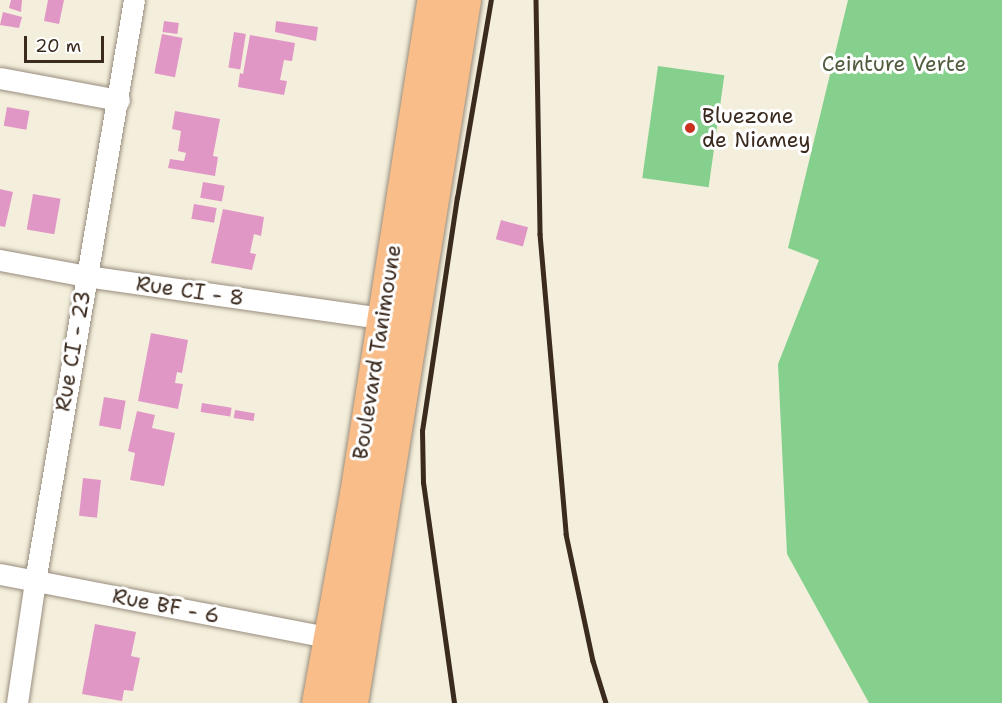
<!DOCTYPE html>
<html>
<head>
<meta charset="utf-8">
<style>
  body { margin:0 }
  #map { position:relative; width:1002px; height:703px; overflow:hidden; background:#f4efdc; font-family:"Shantell Sans",sans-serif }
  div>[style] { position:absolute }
  .green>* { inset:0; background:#85d08d; transform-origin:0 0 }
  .building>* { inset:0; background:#e197c5; transform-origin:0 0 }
  .roads { filter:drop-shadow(0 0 2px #988c7d) drop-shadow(0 0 2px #988c7d) }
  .street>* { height:21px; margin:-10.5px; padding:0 10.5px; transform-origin:10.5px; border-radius:10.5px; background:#fff }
  .primary>* { height:33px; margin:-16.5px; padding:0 16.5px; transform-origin:16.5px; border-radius:16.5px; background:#f8bd89 }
  .rail>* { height:4.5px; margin:-2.25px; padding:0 2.25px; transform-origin:2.25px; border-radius:2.25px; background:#3b2a1e }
  .dots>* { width:16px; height:16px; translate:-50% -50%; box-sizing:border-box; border:3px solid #fff; border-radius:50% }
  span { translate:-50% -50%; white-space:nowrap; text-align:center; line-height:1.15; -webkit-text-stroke:6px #fff; paint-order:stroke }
  .park-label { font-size:21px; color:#515c3f }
  .poi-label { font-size:21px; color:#3b2a1e }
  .left { translate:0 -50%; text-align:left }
  .street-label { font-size:21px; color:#3b2a1e }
  .scale { position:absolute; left:24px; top:36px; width:80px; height:27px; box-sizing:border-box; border:3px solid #3b2a1e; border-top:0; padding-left:8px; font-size:18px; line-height:21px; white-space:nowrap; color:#3b2a1e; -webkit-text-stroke:4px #fff; paint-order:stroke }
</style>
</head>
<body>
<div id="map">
  <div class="green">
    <i style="clip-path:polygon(848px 0,1002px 0,1002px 703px,869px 703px,787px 554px,778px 364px,819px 260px,788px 248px)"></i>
    <i style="left:658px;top:66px;width:67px;height:113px;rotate:8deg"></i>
  </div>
  <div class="building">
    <i style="clip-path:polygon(11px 0,22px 0,21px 12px,9px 8px)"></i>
    <i style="clip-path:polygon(48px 0,64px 0,59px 24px,44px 21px)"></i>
    <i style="clip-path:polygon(3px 12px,22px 17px,19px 28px,0 25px)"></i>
    <i style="left:164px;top:21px;width:15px;height:11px;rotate:8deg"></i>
    <i style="clip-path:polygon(276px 21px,318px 27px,316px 41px,275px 32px)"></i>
    <i style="left:234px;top:32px;width:12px;height:36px;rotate:9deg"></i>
    <i style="left:162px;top:34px;width:21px;height:40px;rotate:11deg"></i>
    <i style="clip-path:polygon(250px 35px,295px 43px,292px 61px,284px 60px,280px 80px,287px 81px,284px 95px,238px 87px,240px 73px,243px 74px)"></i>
    <i style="left:7px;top:107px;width:23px;height:19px;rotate:10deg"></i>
    <i style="clip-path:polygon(175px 111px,220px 119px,213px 156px,218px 157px,215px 176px,168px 168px,170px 159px,184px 161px,186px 153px,178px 151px,181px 131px,172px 129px)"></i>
    <i style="left:203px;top:182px;width:22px;height:16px;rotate:10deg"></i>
    <i style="clip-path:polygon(0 189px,13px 192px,5px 227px,0 226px)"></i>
    <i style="left:33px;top:194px;width:28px;height:36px;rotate:10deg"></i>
    <i style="left:194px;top:204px;width:23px;height:15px;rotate:10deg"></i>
    <i style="clip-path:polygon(223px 209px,264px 217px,261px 236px,254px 234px,250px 253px,256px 254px,252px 270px,211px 263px)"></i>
    <i style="left:501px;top:220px;width:28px;height:20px;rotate:15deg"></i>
    <i style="clip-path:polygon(151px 333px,188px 340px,182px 373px,177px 372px,175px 383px,183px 384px,178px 409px,138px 401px)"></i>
    <i style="left:104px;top:397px;width:22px;height:29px;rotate:10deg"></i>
    <i style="left:202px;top:403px;width:30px;height:9px;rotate:9deg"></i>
    <i style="left:235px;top:410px;width:20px;height:8px;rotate:9deg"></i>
    <i style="clip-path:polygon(137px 411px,155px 415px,152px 428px,175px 433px,164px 486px,130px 480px,135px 453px,128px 451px)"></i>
    <i style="left:83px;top:478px;width:18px;height:38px;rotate:6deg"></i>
    <i style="clip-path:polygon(95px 624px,136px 632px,131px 656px,140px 658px,133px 691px,124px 690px,122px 701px,82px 694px)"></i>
  </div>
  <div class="roads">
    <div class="street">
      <i style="left:0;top:78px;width:121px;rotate:10.5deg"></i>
      <i style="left:0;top:260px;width:87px;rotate:10.5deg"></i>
      <i style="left:86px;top:276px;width:298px;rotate:8.1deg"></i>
      <i style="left:0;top:574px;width:337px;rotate:10.9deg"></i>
      <i style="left:17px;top:703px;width:123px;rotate:-81.6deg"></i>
      <i style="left:35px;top:581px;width:589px;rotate:-80.33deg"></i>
    </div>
    <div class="primary">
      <i style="left:318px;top:703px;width:212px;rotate:-79.7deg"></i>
      <i style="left:356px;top:494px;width:500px;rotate:-81.1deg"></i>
      <i style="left:351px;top:703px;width:712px;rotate:-80.87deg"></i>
    </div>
  </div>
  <div class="rail">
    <i style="left:536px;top:0;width:234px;rotate:89deg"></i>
    <i style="left:540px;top:234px;width:301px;rotate:85deg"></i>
    <i style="left:566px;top:534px;width:130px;rotate:78deg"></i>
    <i style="left:593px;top:661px;width:44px;rotate:72.8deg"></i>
    <i style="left:454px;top:703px;width:222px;rotate:-98deg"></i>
    <i style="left:423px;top:483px;width:52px;rotate:-91.1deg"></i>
    <i style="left:422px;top:431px;width:236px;rotate:-81.5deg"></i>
    <i style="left:457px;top:198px;width:201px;rotate:-80.3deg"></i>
  </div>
  <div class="dots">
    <i style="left:690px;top:128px;background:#c8321e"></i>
  </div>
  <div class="park-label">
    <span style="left:894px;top:64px">Ceinture Verte</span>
  </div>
  <div class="poi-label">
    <span class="left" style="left:702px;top:128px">Bluezone<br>de Niamey</span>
  </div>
  <div class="street-label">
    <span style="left:190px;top:291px;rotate:8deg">Rue CI - 8</span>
    <span style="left:73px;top:351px;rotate:-80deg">Rue CI - 23</span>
    <span style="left:377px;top:352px;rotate:-81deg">Boulevard Tanimoune</span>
    <span style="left:166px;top:606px;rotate:11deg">Rue BF - 6</span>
  </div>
  <div class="scale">20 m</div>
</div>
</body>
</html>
